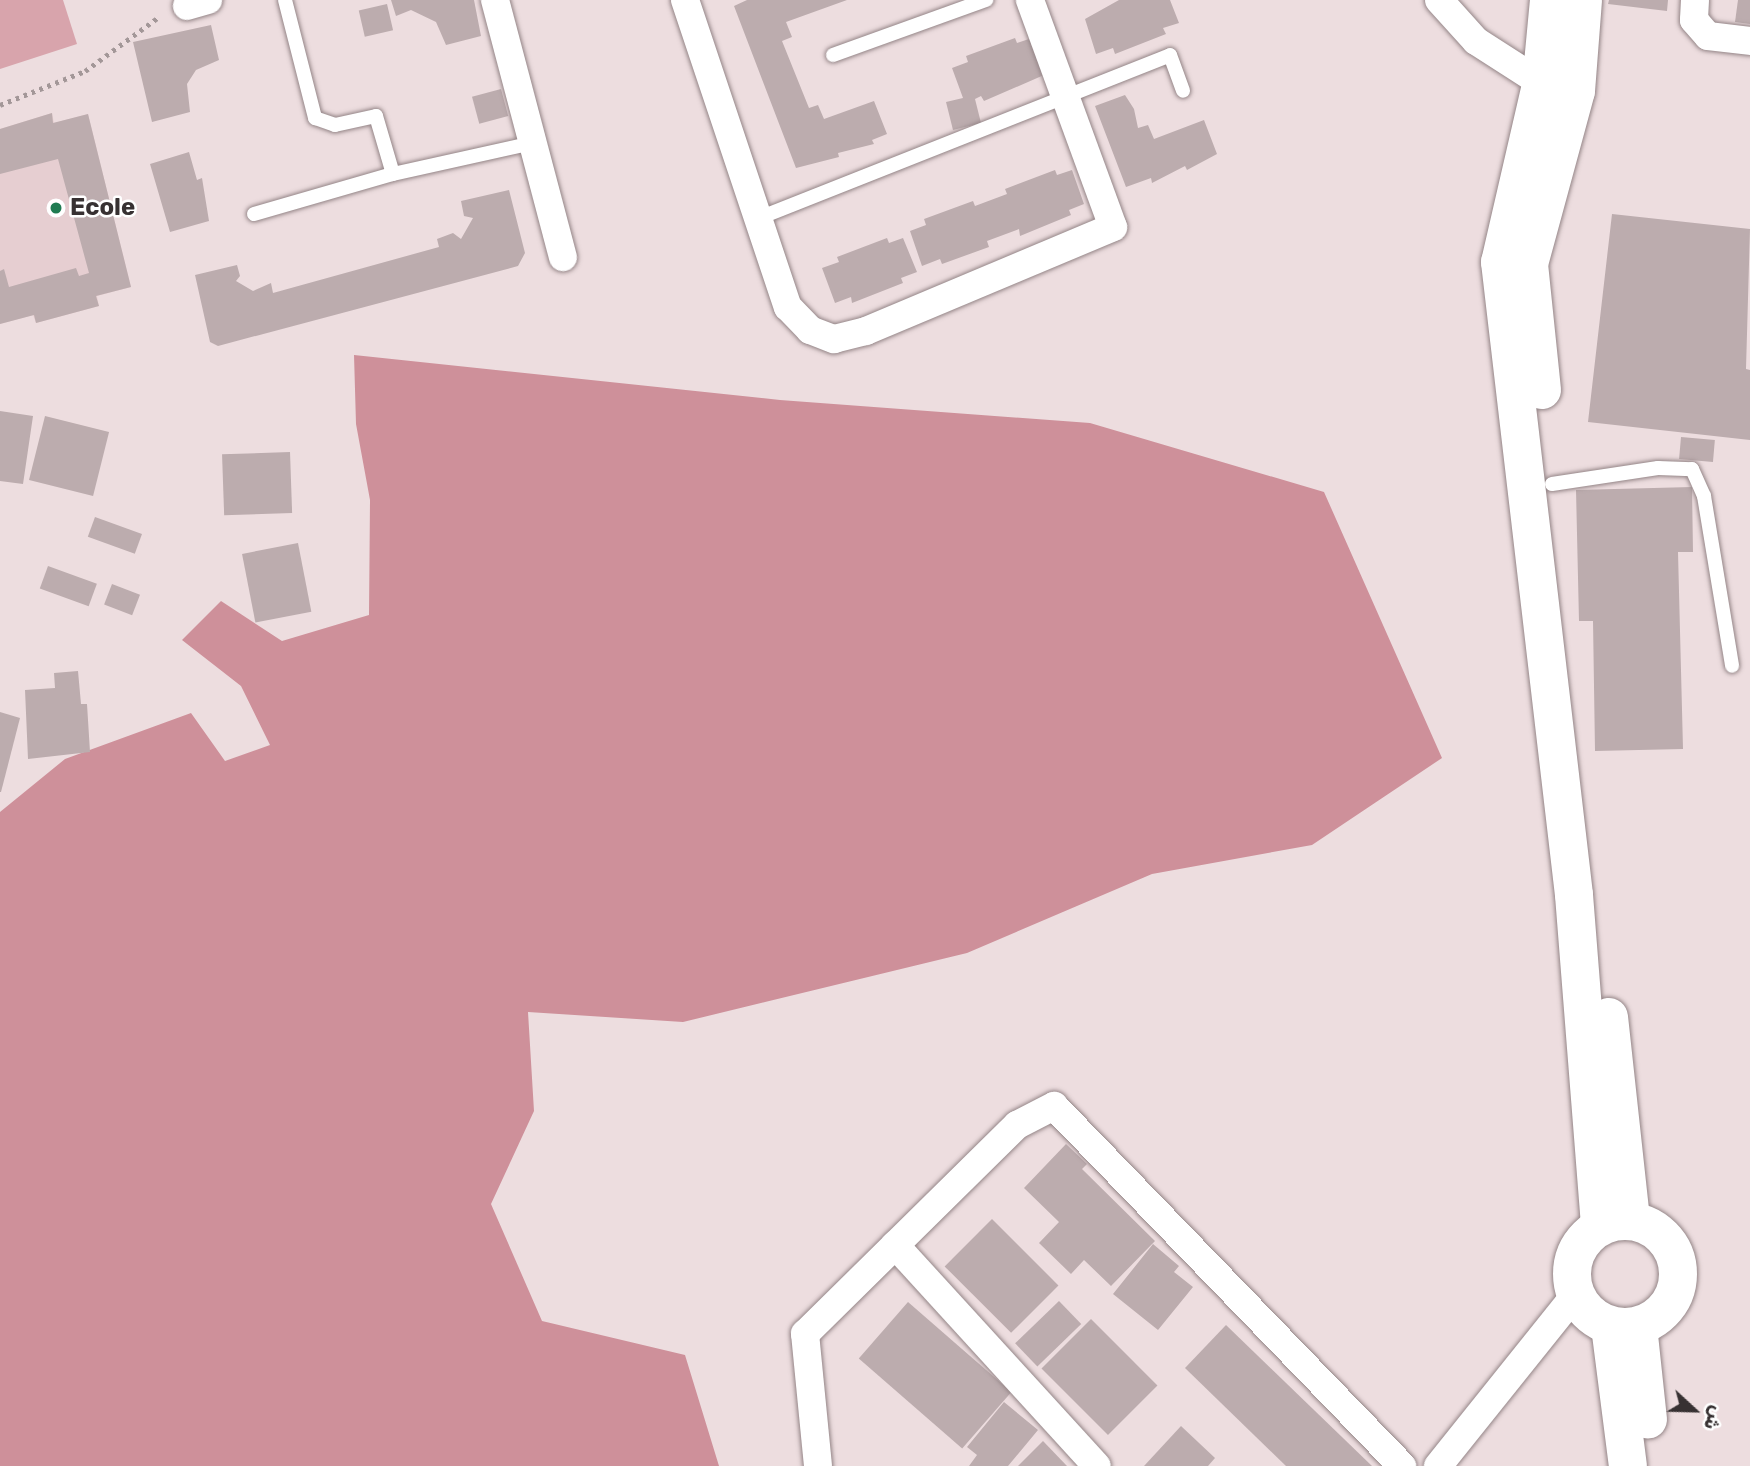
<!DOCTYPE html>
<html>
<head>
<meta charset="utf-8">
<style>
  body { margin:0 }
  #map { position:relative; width:1750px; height:1466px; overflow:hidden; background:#eddddf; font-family:Rubik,Cairo,sans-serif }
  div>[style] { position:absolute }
  .built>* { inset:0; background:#e6ced1 }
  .green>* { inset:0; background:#d8a4ac }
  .forest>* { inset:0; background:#ce909a }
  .building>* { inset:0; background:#bcacae; transform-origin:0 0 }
  .path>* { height:4.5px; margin-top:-2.25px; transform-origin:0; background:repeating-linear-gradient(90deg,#a39798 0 3.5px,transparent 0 8.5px) }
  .roads { filter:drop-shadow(0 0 2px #948587) drop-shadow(0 0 2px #948587) }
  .service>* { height:14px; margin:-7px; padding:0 7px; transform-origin:7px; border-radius:7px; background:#fff }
  .minor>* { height:28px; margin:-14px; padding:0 14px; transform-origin:14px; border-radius:14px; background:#fff }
  .secondary>* { height:38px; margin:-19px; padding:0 19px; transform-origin:19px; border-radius:19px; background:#fff }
  .secondary>.ring { margin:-19px; padding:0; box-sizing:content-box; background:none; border:38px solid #fff; border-radius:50% }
  .dots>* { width:19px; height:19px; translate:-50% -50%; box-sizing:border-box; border:4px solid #fff; border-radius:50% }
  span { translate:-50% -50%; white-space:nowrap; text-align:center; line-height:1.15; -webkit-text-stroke:5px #fff; paint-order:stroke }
  .poi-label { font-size:24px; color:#373132; font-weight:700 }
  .left { translate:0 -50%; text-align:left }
  .north { position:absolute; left:1659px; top:1375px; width:70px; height:70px; -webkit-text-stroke:5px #fff; paint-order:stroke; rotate:112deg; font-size:19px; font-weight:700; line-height:28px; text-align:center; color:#373132 }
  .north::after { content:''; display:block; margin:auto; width:24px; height:32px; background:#373132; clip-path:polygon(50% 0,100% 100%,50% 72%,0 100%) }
</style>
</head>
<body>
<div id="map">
  <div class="built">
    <i style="clip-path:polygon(52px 113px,54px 123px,88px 114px,131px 287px,97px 296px,99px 306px,36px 323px,33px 315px,0 324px,0 129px)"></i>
  </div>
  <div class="green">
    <i style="clip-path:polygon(0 0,63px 0,77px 44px,0 69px)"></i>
  </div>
  <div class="forest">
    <i style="clip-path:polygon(354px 355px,780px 400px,1090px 423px,1324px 492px,1442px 758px,1312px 845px,1152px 874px,967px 953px,683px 1022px,528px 1012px,534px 1111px,491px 1204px,542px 1321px,685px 1355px,719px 1466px,0 1466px,0 812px,65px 759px,191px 713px,225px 761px,270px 745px,241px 686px,182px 640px,221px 601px,282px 641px,369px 615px,370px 500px,356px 424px)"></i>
  </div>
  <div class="building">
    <i style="clip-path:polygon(391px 0,474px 0,481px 36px,446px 45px,436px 22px,411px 10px,396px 16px)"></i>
    <i style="clip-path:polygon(747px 0,847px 0,786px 22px,792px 37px,782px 41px,809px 108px,818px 105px,824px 119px,874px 101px,887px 134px,872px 140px,874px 144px,838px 153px,839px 157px,796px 168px,734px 6px)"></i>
    <i style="clip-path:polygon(1119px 0,1170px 0,1179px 23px,1163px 28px,1166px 34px,1115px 54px,1113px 48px,1096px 54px,1085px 19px)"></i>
    <i style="clip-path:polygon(1609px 0,1668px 0,1667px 11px,1608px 4px)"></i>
    <i style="clip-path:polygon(1738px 0,1750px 0,1750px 24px,1735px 22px)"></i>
    <i style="left:387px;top:4px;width:27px;height:29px;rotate:77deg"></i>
    <i style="clip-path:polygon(211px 25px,219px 60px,196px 70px,187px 84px,190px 112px,152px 122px,133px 42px)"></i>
    <i style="clip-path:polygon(1015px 38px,1017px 43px,1029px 39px,1044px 75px,984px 101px,981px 96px,975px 99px,981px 123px,953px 130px,946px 102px,963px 98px,952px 68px,968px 62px,966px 56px)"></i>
    <i style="left:501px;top:89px;width:28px;height:30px;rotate:75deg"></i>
    <i style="clip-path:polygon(1125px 95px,1134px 109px,1138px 128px,1148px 125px,1154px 139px,1204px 120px,1217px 154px,1187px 170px,1185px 166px,1152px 183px,1151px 178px,1126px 187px,1095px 106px)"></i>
    <i style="clip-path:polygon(52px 113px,53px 123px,88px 114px,131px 287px,96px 296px,99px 306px,36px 323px,34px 315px,0 324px,0 271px,4px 269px,9px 287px,76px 268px,79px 276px,89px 273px,58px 159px,0 174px,0 129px)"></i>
    <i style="clip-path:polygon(189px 152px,197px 180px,202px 178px,209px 221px,170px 232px,150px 164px)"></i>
    <i style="clip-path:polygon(1055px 170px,1057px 175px,1072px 170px,1084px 204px,1069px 210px,1071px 215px,1020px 236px,1019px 229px,987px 241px,989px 247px,942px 264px,940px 259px,922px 266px,910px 231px,926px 225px,924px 219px,973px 201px,975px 206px,1007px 194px,1005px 189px)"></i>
    <i style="clip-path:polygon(509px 190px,525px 253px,518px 266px,218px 346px,210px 342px,195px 275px,237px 265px,240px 276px,236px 281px,253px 291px,271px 283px,273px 293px,439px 247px,437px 239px,453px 233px,461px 239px,473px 218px,464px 216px,461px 201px)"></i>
    <i style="clip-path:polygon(1612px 214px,1750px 229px,1746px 369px,1750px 370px,1750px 440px,1588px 422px)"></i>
    <i style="clip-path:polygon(887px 238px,889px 243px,903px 238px,917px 272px,901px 278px,903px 283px,852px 303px,851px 297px,835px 303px,822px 268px,839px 262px,837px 257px)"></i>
    <i style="clip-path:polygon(0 411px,33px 416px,23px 484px,0 481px)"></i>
    <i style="left:45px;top:416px;width:66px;height:66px;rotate:14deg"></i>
    <i style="left:1681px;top:437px;width:34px;height:22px;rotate:5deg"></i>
    <i style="left:290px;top:452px;width:61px;height:68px;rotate:88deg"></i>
    <i style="clip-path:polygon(1692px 487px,1693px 552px,1678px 552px,1683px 749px,1595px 751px,1593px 621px,1579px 621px,1576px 490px)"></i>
    <i style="left:95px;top:517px;width:50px;height:21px;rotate:20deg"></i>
    <i style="left:298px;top:543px;width:70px;height:57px;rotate:79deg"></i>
    <i style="left:48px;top:566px;width:52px;height:24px;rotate:20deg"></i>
    <i style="left:112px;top:584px;width:30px;height:22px;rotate:21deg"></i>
    <i style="clip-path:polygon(78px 671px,81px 704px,87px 704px,90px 752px,28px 759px,25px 690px,55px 688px,54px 673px)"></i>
    <i style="clip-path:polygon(0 712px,20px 718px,1px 792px,0 792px)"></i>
    <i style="clip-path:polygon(1066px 1144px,1087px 1164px,1082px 1169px,1155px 1241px,1111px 1286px,1084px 1260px,1071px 1274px,1039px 1243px,1059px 1222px,1024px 1188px)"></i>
    <i style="left:992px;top:1219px;width:94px;height:67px;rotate:45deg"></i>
    <i style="clip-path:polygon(1153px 1244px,1179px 1266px,1174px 1272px,1193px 1287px,1158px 1330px,1113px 1294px)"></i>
    <i style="left:1059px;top:1301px;width:32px;height:61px;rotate:46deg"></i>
    <i style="left:908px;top:1302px;width:137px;height:75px;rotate:41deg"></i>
    <i style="left:1091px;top:1319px;width:94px;height:70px;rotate:45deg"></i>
    <i style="clip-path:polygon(1226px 1325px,1372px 1466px,1286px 1466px,1185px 1368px)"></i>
    <i style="clip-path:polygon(1004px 1402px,1038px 1430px,1008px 1466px,969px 1466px,977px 1455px,967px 1447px)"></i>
    <i style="clip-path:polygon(1181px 1426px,1215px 1458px,1208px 1466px,1144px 1466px)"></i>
    <i style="clip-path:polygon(1043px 1441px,1067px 1466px,1018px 1466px)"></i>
  </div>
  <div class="path">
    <i style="left:0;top:105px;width:92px;rotate:-21.8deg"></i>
    <i style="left:85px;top:71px;width:93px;rotate:-36.3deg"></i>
  </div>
  <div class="roads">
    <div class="service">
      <i style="left:285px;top:0;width:122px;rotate:75.7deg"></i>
      <i style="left:315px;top:118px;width:21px;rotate:19deg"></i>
      <i style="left:335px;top:125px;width:42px;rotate:-12.4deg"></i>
      <i style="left:376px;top:116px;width:60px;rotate:73.7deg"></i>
      <i style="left:833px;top:55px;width:163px;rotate:-19.8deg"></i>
      <i style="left:254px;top:214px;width:145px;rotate:-16.1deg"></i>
      <i style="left:393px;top:174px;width:143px;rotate:-12.5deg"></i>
      <i style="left:759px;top:218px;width:442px;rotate:-21.6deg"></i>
      <i style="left:1170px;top:55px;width:38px;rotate:70deg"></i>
      <i style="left:1552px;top:484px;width:107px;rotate:-8.6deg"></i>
      <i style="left:1658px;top:468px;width:34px;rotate:2deg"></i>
      <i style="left:1692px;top:469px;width:30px;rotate:66deg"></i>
      <i style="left:1704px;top:496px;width:172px;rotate:80.6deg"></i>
    </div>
    <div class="minor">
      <i style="left:495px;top:0;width:266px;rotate:75.2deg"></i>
      <i style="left:685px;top:0;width:324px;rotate:71.5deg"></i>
      <i style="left:788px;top:307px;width:32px;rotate:46deg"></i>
      <i style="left:810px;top:330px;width:26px;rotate:21deg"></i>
      <i style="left:834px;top:339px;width:33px;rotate:-14deg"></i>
      <i style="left:866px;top:331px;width:268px;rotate:-22.8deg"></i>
      <i style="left:1113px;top:227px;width:242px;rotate:-110.1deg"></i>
      <i style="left:1439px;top:0;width:55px;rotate:47.9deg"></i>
      <i style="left:1476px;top:41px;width:93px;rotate:32.7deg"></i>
      <i style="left:1695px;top:0;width:20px;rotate:93deg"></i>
      <i style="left:1694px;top:20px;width:21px;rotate:49deg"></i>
      <i style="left:1708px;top:36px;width:42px;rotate:6.8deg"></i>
      <i style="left:187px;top:6px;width:22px;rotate:-16deg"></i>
      <i style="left:895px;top:1245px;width:299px;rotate:47.6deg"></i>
      <i style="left:818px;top:1466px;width:133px;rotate:-95.6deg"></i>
      <i style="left:805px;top:1334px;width:298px;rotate:-44.6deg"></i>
      <i style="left:1017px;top:1125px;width:42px;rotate:-27.2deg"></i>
      <i style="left:1054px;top:1106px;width:501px;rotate:45.97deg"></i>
      <i style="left:1438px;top:1466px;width:219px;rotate:-51.3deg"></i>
    </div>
    <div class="secondary">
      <i style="left:1549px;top:0;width:85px;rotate:95.4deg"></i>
      <i style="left:1541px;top:85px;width:182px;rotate:103deg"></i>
      <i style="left:1500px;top:262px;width:637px;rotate:83.33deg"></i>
      <i style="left:1574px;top:895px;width:332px;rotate:85.5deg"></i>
      <i style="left:1542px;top:390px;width:127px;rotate:-95.9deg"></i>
      <i style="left:1529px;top:264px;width:179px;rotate:-74.8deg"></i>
      <i style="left:1576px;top:91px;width:91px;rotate:-85.6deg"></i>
      <i style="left:1609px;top:1017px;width:204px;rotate:83.8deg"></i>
      <i class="ring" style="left:1572px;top:1221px;width:68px;height:68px"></i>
      <i style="left:1610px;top:1326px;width:141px;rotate:82.7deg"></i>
      <i style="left:1638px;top:1326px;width:94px;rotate:83.9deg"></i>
    </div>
  </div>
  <div class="dots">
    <i style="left:56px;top:208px;background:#1f7b51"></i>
  </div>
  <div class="poi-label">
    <span class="left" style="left:70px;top:208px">Ecole</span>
  </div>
  <div class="north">ش</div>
</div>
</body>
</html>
